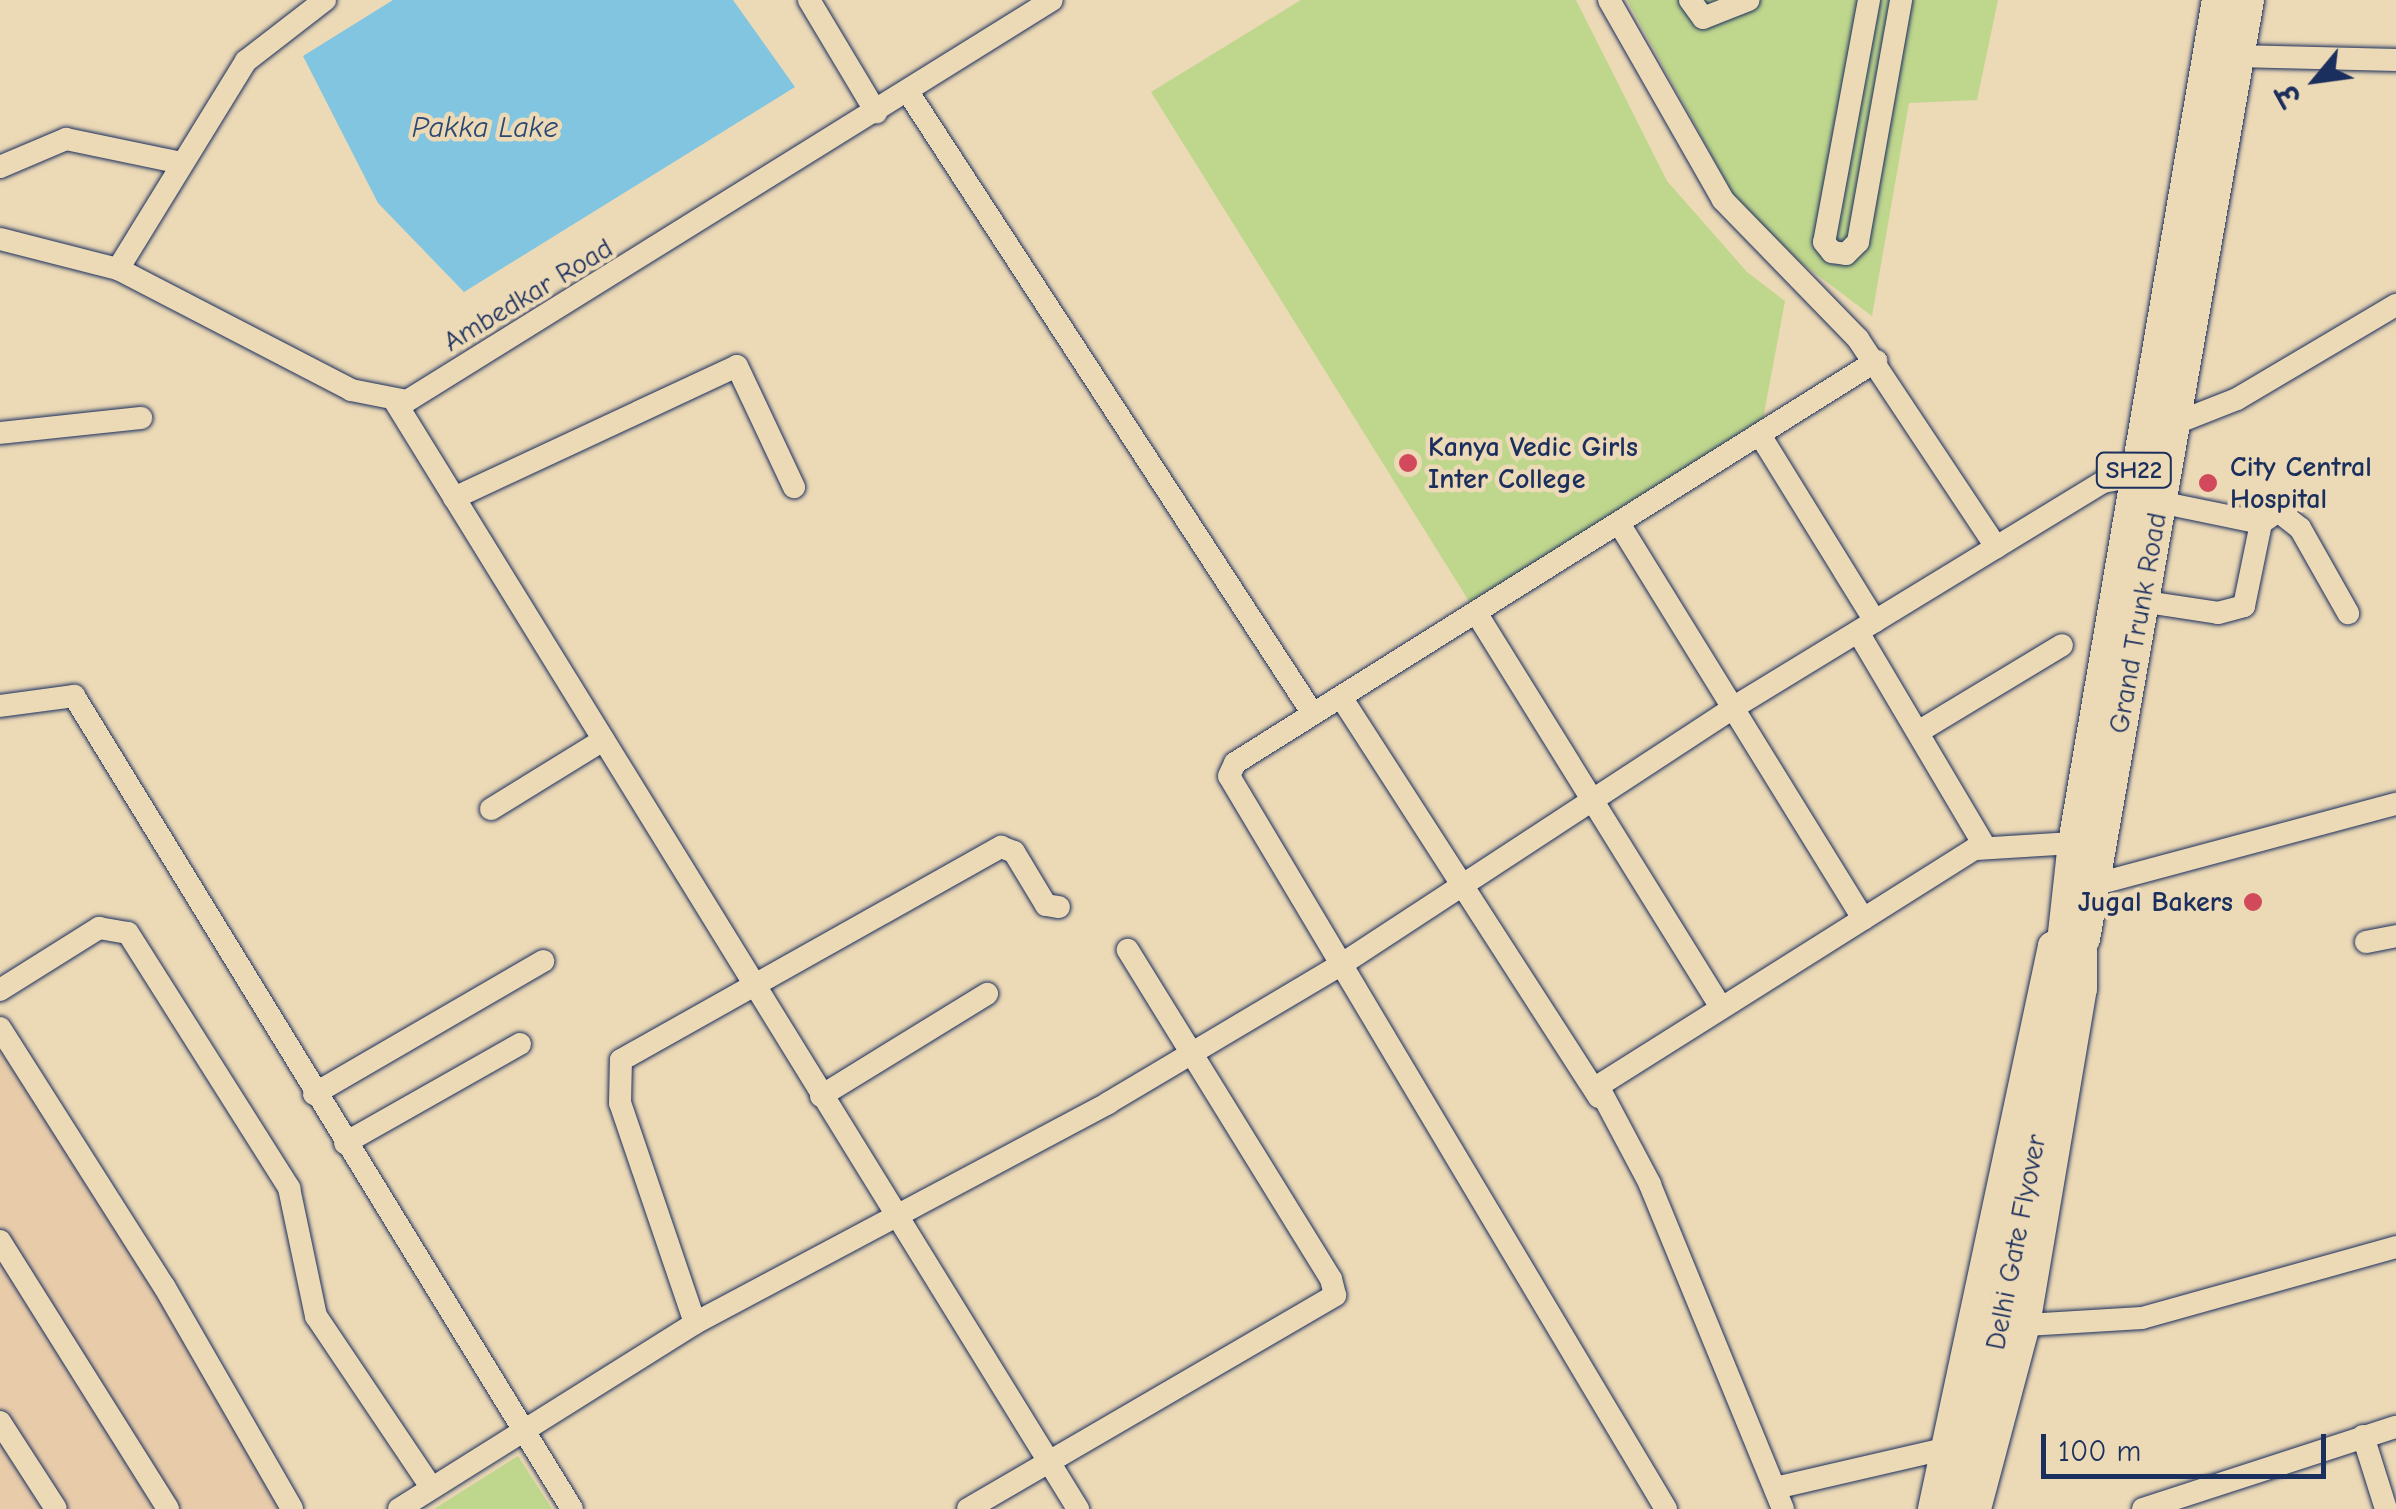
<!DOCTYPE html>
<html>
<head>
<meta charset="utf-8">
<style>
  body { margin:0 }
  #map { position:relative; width:2396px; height:1509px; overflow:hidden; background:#ecd9b6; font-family:"Comic Neue","Playpen Sans Deva",sans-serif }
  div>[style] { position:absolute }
  .built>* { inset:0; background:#e8ccaa }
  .green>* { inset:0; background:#bfd68d }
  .water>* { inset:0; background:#81c5e1 }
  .roads { filter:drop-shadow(0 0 2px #1b2f5e) drop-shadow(0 0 2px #1b2f5e) }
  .minor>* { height:22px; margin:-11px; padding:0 11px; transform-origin:11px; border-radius:11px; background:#ecd9b6 }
  .major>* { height:28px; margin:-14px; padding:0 14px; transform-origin:14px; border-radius:14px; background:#ecd9b6 }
  .highway>* { height:32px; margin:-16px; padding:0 16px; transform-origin:16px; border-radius:16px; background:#ecd9b6 }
  .dots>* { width:28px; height:28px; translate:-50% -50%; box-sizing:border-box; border:5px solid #ecd9b6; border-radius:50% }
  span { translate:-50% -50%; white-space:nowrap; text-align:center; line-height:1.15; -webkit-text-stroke:9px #ecd9b6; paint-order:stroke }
  .shield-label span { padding:2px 8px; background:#ecd9b6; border:2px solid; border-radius:8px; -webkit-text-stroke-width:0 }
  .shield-label { font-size:25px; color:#1b2f5e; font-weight:700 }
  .street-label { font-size:28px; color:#1b2f5e }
  .poi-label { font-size:28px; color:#1b2f5e; font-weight:700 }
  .left { translate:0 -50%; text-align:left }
  .right { translate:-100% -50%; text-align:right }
  .water-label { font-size:30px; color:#2a4672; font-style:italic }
  .north { position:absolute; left:2266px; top:30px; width:100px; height:100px; -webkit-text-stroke:8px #ecd9b6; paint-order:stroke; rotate:241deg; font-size:28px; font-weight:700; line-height:40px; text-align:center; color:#1b2f5e }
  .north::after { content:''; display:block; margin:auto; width:35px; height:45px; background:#1b2f5e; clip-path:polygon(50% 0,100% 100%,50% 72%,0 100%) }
  .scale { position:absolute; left:2041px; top:1434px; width:285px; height:45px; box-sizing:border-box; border:5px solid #1b2f5e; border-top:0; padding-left:12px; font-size:30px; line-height:35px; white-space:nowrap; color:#1b2f5e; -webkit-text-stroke:8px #ecd9b6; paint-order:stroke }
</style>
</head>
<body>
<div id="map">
  <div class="built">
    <i style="clip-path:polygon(0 1015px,296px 1509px,0 1509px)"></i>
  </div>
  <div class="green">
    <i style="clip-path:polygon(1301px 0,1576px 0,1667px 181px,1747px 272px,1785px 301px,1760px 435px,1477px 614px,1151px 92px)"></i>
    <i style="clip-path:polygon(1627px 0,1998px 0,1977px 100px,1909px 103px,1872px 316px,1800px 262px,1735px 198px)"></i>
    <i style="clip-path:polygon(518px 1456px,552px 1509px,434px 1509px)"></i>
  </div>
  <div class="water">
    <i style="clip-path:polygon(393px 0,733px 0,795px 87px,464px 292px,378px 203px,303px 56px)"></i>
  </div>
  <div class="roads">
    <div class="minor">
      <i style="left:809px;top:0;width:131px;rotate:59.1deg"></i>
      <i style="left:1609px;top:0;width:230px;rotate:60.3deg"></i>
      <i style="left:1723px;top:200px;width:194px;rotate:45.8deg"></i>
      <i style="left:1858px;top:339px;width:250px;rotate:56.4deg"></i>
      <i style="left:1690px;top:0;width:22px;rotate:54deg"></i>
      <i style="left:1703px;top:18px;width:49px;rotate:-21.4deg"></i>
      <i style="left:1869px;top:0;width:246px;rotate:100.5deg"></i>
      <i style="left:1824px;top:242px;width:13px;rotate:51deg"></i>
      <i style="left:1832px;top:252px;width:14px;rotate:8deg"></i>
      <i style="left:1846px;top:254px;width:17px;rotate:-45deg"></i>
      <i style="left:1858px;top:242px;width:246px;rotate:-79.9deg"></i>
      <i style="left:2237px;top:56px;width:159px;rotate:1.4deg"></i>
      <i style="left:908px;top:92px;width:742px;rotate:56.93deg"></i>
      <i style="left:0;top:167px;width:72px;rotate:-23deg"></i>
      <i style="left:66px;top:139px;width:118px;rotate:11.7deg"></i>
      <i style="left:0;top:239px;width:122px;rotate:14.3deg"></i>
      <i style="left:118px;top:269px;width:263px;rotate:27.4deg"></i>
      <i style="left:351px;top:390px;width:57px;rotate:11.1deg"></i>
      <i style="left:407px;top:401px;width:759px;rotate:-31.87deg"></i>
      <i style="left:118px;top:269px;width:244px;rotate:-58.4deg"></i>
      <i style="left:246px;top:61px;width:100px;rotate:-37.7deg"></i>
      <i style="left:394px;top:400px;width:1303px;rotate:58.33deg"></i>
      <i style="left:2171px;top:425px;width:71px;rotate:-21.5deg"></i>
      <i style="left:2237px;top:399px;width:185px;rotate:-30.6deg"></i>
      <i style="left:0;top:433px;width:142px;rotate:-6.1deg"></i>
      <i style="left:1760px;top:435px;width:219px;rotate:58.3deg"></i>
      <i style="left:454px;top:498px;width:312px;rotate:-25deg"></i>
      <i style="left:737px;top:366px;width:134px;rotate:64.8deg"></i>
      <i style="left:2159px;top:502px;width:104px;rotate:11.6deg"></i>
      <i style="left:1620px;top:525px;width:463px;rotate:58.3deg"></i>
      <i style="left:2140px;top:601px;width:79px;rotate:8.7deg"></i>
      <i style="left:2218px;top:613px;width:27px;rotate:-15deg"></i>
      <i style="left:2244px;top:606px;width:85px;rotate:-78.4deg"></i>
      <i style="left:2261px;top:523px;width:21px;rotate:-35deg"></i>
      <i style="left:2278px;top:511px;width:28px;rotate:38deg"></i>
      <i style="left:2300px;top:528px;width:98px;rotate:60.5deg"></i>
      <i style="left:1477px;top:614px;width:461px;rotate:58.2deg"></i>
      <i style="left:1858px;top:632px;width:250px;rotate:59.4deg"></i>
      <i style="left:1341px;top:697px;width:476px;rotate:57.2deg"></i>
      <i style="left:0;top:706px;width:75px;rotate:-7.7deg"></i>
      <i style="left:74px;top:696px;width:953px;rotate:58.51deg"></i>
      <i style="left:1918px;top:732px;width:168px;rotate:-31.1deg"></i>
      <i style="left:491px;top:809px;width:132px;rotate:-31.6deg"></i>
      <i style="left:2093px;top:885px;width:314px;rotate:-15deg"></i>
      <i style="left:2366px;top:942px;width:31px;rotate:-11deg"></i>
      <i style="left:0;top:990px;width:117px;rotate:-32.1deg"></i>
      <i style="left:99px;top:928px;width:29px;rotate:10deg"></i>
      <i style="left:128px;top:933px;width:302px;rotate:57.7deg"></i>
      <i style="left:289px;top:1188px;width:131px;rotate:78.1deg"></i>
      <i style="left:316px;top:1316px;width:206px;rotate:56.1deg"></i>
      <i style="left:0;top:1028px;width:306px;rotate:57.6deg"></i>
      <i style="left:164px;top:1286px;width:257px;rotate:60.1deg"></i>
      <i style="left:314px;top:1094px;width:265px;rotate:-30.1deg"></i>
      <i style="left:821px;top:1096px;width:195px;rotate:-31.6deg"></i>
      <i style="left:345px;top:1143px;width:201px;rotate:-29.5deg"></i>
      <i style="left:0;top:1241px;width:316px;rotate:57.9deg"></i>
      <i style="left:695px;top:1323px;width:232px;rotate:-108.8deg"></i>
      <i style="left:620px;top:1103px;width:43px;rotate:-88.7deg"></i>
      <i style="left:621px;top:1060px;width:436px;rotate:-29.3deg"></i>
      <i style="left:1001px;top:847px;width:14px;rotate:21deg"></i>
      <i style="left:1014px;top:852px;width:62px;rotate:58.9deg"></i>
      <i style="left:1046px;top:905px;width:13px;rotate:9deg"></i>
      <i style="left:2026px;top:1325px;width:116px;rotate:-3.5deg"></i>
      <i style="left:2142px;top:1318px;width:264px;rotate:-15.6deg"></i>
      <i style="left:0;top:1422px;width:103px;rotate:57.2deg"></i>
      <i style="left:2363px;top:1436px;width:77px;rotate:72.5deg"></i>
      <i style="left:1775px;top:1488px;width:178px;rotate:-13deg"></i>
      <i style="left:399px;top:1509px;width:350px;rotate:-32.1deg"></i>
      <i style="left:695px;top:1323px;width:468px;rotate:-28deg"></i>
      <i style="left:1108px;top:1103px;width:269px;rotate:-30.7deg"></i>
      <i style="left:1339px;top:966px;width:469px;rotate:-33.2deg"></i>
      <i style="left:1731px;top:709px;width:436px;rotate:-31.4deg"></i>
      <i style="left:2103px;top:482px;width:21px;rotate:-11deg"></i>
      <i style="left:2124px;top:478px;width:11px;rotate:56deg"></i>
      <i style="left:968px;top:1509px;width:425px;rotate:-30.2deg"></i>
      <i style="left:1335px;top:1295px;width:16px;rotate:-104deg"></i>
      <i style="left:1331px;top:1279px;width:387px;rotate:-121.7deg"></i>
      <i style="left:1666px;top:1509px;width:853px;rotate:-120.8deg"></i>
      <i style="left:1229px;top:776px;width:14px;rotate:-65deg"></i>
      <i style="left:1235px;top:763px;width:757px;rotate:-32.09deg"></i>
      <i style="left:1783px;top:1509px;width:351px;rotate:-112.3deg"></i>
      <i style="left:1650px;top:1184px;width:111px;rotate:-118deg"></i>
      <i style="left:1598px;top:1086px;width:445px;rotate:-32.2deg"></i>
      <i style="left:1975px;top:849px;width:99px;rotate:-3.5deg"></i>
      <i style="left:2143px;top:1509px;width:266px;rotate:-18deg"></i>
    </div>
    <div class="major">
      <i style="left:1932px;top:1509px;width:576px;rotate:-77.97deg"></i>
      <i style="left:2052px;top:946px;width:12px;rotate:-20deg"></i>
      <i style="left:1977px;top:1509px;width:190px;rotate:-75.1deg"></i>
      <i style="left:2026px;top:1325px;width:341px;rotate:-80.4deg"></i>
      <i style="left:2083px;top:989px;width:39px;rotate:-90deg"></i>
    </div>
    <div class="highway">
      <i style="left:2084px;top:939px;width:953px;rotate:-80.09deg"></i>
      <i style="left:1958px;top:1509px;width:211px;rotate:-76.8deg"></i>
      <i style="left:2006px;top:1304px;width:336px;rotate:-79.5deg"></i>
      <i style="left:2067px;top:974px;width:32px;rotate:-97deg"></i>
      <i style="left:2063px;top:942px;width:100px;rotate:-83.7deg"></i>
      <i style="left:2074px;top:843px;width:855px;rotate:-80.31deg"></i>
    </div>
  </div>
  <div class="dots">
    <i style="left:1408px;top:463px;background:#d1495b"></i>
    <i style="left:2208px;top:483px;background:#d1495b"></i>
    <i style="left:2253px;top:902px;background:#d1495b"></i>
  </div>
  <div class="shield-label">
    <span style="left:2134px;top:470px">SH22</span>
  </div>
  <div class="street-label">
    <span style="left:528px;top:295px;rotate:-31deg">Ambedkar Road</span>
    <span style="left:2138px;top:623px;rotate:-80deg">Grand Trunk Road</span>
    <span style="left:2016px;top:1242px;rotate:-79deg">Delhi Gate Flyover</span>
  </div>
  <div class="poi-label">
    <span class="left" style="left:1428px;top:463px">Kanya Vedic Girls<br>Inter College</span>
    <span class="left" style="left:2230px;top:483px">City Central<br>Hospital</span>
    <span class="right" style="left:2233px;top:902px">Jugal Bakers</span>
  </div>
  <div class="water-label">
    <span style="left:485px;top:128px">Pakka Lake</span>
  </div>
  <div class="north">उ</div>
  <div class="scale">100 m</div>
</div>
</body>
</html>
